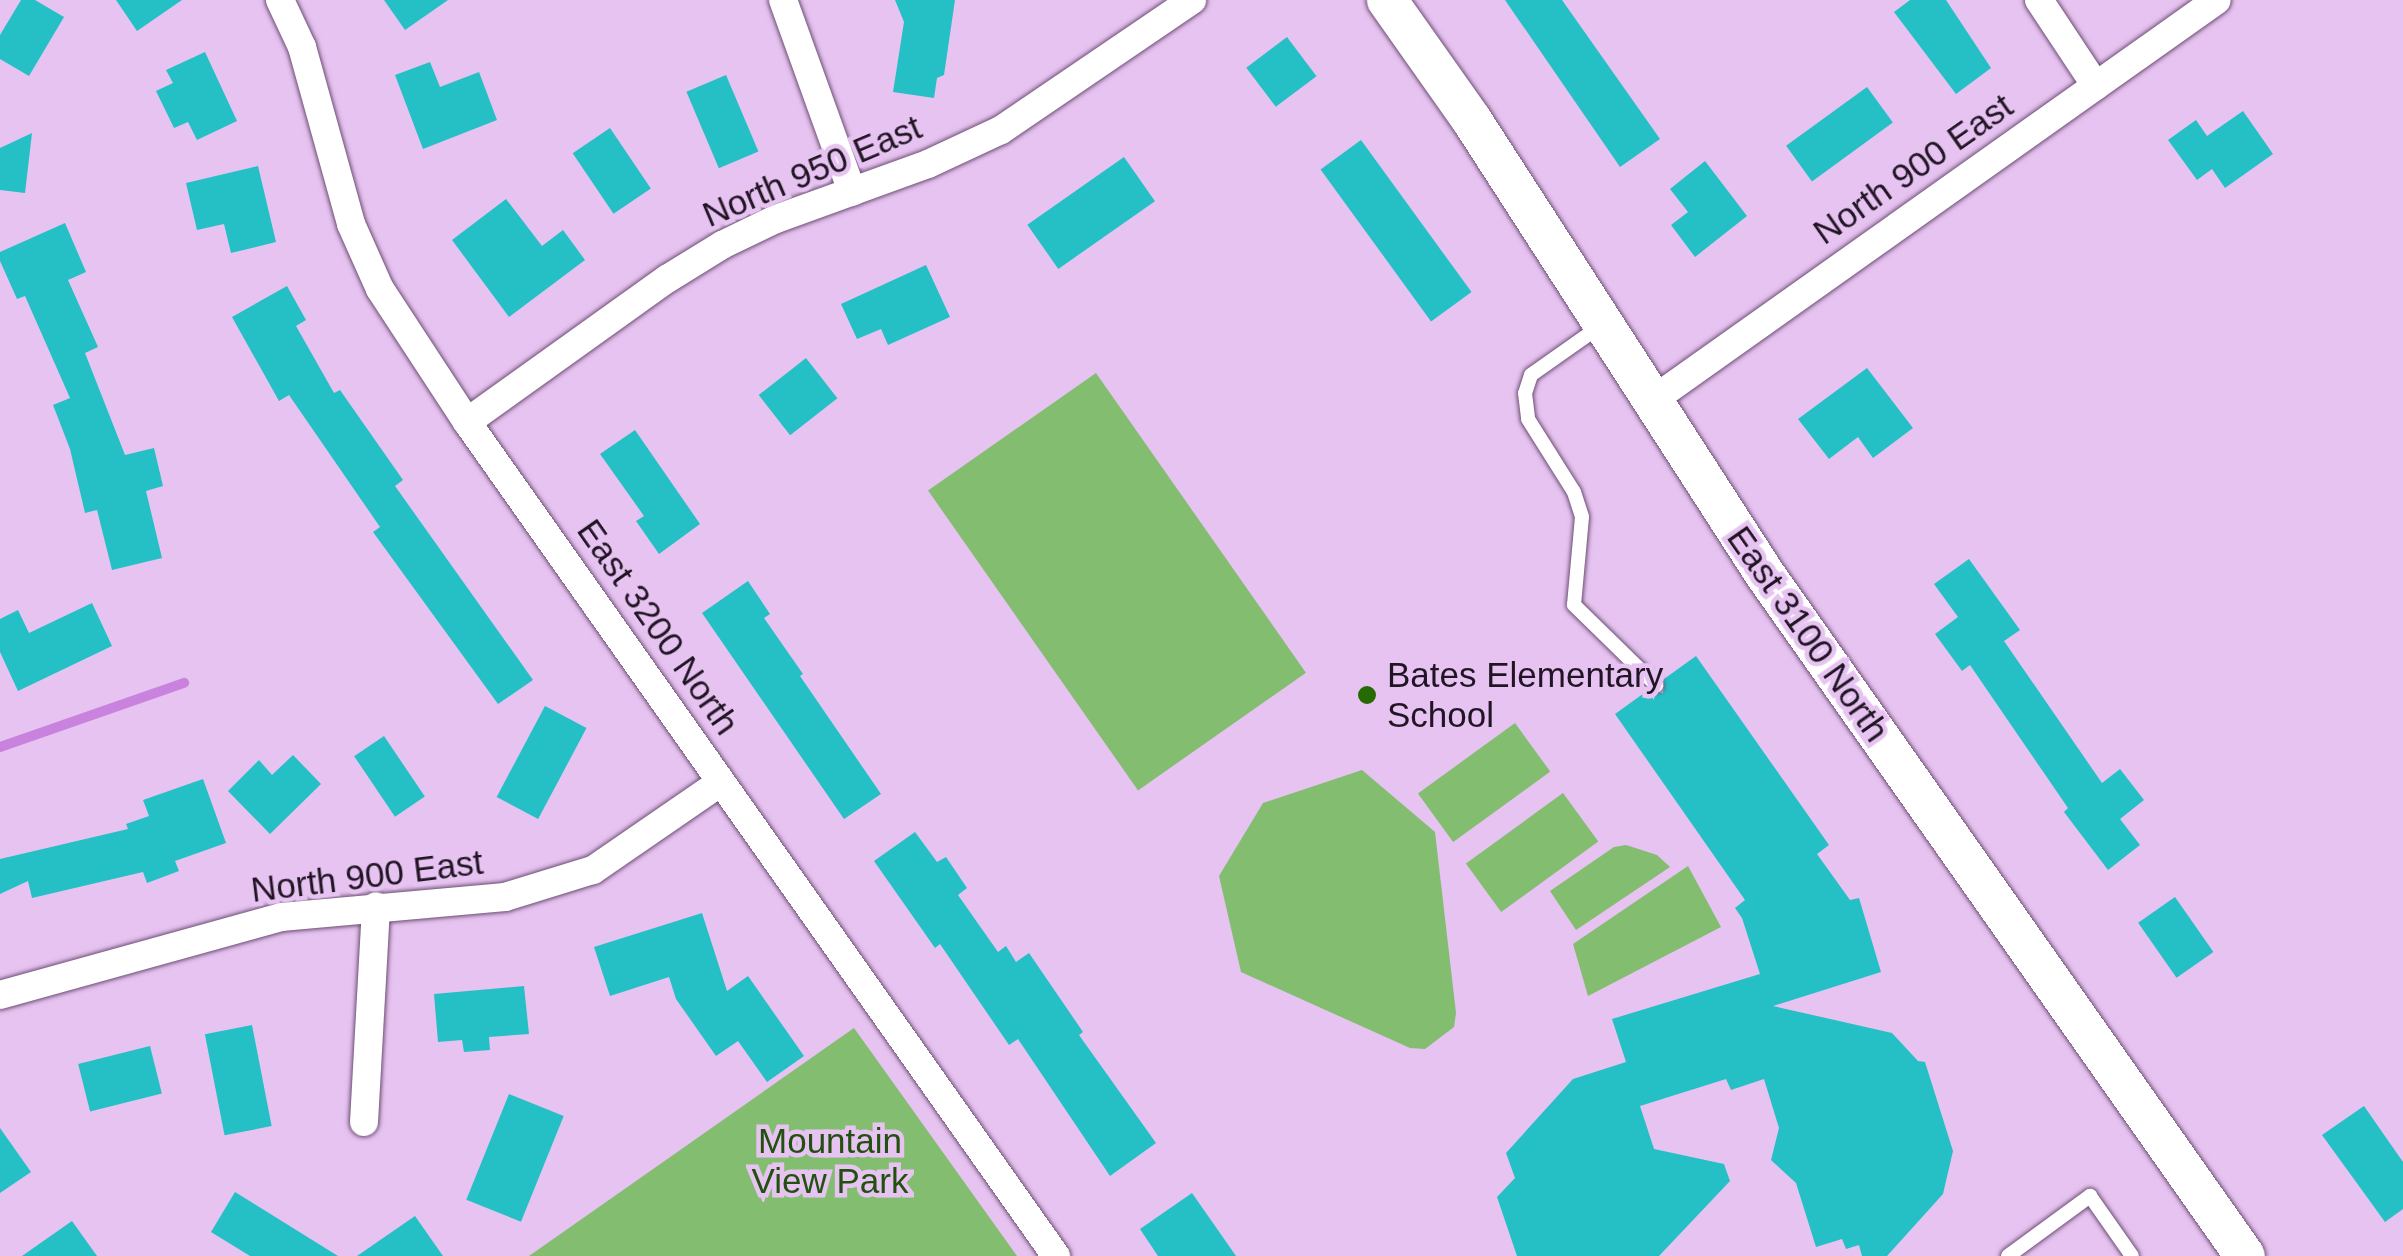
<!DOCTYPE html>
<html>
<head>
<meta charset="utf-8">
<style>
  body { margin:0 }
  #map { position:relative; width:2403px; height:1256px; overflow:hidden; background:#e6c3f0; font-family:Arial,sans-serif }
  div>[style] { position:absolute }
  .green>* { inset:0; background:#82bd70; transform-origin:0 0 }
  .stream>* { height:10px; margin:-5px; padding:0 5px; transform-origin:5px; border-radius:5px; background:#c982dd }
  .building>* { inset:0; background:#24c0c6; transform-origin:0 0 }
  .roads { filter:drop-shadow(0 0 2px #6d4e75) drop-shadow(0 0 2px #6d4e75) }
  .lane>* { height:14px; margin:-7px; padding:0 7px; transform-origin:7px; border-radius:7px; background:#fff }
  .street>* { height:28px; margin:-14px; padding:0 14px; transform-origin:14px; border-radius:14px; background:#fff }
  .secondary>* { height:40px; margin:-20px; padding:0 20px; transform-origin:20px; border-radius:20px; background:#fff }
  .dots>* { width:28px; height:28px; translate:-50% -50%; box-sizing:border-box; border:5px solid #e6c3f0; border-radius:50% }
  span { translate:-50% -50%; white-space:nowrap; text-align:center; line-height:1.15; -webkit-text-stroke:9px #e6c3f0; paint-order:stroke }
  .street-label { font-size:35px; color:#211525 }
  .poi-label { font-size:35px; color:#211525 }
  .left { translate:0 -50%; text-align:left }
  .park-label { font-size:35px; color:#21500f }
</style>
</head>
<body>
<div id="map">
  <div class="green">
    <i style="left:1096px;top:373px;width:366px;height:205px;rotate:55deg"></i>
    <i style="left:1515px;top:723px;width:60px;height:120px;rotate:54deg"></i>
    <i style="clip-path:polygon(1362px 770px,1435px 832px,1456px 1013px,1454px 1027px,1425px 1049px,1410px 1048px,1241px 972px,1219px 876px,1263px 803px)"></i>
    <i style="left:1563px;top:793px;width:60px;height:120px;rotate:54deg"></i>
    <i style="clip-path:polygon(1626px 845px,1657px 855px,1670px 867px,1576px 930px,1550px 891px,1614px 847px)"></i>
    <i style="clip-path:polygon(1688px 866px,1721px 927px,1588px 996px,1573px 944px)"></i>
    <i style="clip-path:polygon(854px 1028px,1017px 1256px,529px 1256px)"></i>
  </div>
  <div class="stream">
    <i style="left:0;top:747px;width:195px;rotate:-19.2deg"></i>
  </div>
  <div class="building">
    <i style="clip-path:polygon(21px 0,35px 0,64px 17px,29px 76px,0 59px,0 35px)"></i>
    <i style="clip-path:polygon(116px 0,182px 0,137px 31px)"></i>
    <i style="clip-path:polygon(384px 0,448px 0,405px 30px)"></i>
    <i style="clip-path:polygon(895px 0,955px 0,944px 75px,937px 78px,934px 98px,893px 92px,904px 22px)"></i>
    <i style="clip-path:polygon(1505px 0,1562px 0,1660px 139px,1620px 167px)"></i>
    <i style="clip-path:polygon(1910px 0,1946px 0,1991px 68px,1956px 94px,1894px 12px)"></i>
    <i style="left:1287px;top:37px;width:49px;height:51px;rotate:53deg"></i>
    <i style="clip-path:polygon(205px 52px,237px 121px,197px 140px,188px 122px,174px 128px,156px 91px,173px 83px,166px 70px)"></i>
    <i style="clip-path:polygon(430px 62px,440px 87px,479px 72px,497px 120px,423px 149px,395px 75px)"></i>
    <i style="left:726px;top:75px;width:83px;height:43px;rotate:67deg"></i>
    <i style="left:1867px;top:87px;width:44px;height:100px;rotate:54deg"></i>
    <i style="clip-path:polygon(2243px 111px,2273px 154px,2225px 188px,2212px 169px,2197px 180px,2168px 140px,2196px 120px,2207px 136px)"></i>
    <i style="left:610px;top:128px;width:73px;height:45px;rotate:56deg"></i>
    <i style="clip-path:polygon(32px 133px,25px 193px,0 190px,0 148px)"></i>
    <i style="left:1361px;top:140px;width:188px;height:50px;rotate:54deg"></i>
    <i style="left:1124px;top:157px;width:54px;height:118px;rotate:55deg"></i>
    <i style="clip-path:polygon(1705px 161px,1747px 216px,1695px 257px,1671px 225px,1688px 212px,1670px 189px)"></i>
    <i style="clip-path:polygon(258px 166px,276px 242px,231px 253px,224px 224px,197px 230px,186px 183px)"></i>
    <i style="clip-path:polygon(506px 199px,542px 246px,563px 230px,585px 260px,509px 317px,452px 240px)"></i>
    <i style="clip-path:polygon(65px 223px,86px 272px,68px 280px,98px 347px,85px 353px,125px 455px,154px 448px,163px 486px,146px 491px,162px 558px,112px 570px,97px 510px,85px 513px,70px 449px,53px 405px,70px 398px,25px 296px,17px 299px,0 261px,0 252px)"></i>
    <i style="clip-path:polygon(926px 265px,950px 317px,888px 345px,881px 329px,857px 339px,841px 304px)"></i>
    <i style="clip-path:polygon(287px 286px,306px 320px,296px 326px,334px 393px,340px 390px,403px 480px,395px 486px,533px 680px,498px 704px,373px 532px,380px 527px,289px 395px,279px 401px,232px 317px)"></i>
    <i style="left:806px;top:358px;width:51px;height:60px;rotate:52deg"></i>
    <i style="clip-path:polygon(1867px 368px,1913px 428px,1873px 458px,1858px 437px,1829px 459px,1798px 419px)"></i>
    <i style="clip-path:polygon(635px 430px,700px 524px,659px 554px,636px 521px,644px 516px,600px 454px)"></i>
    <i style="clip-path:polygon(1969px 559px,2020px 630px,2004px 641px,2102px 783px,2120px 769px,2144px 800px,2120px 819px,2140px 845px,2108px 870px,2064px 812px,2068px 808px,1970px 665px,1962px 671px,1935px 634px,1958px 617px,1934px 584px)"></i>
    <i style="clip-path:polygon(748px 581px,770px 614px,764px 618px,803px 674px,800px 676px,881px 794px,844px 819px,702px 613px)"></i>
    <i style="clip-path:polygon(92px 603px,112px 646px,18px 691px,0 652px,0 619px,18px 610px,29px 633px)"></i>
    <i style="clip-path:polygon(1696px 656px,1829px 845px,1817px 854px,1850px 900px,1859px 898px,1881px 972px,1773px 1006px,1892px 1033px,1918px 1061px,1925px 1062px,1953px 1151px,1943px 1194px,1887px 1256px,1862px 1256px,1859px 1245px,1846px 1249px,1842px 1239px,1816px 1247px,1796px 1183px,1771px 1160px,1779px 1128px,1764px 1079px,1731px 1090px,1726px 1079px,1640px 1106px,1654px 1149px,1724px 1164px,1730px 1181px,1659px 1256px,1517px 1256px,1497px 1197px,1515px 1178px,1506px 1153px,1573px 1079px,1626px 1062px,1612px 1019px,1760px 974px,1742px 918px,1735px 908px,1745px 900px,1615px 714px,1647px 691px,1663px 693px,1664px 679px)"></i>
    <i style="left:545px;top:706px;width:47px;height:103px;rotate:28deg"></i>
    <i style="left:384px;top:736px;width:73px;height:36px;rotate:56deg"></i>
    <i style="clip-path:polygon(293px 755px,321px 784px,270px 834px,228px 791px,259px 760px,272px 775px)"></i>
    <i style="clip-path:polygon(203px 779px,226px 843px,175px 861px,179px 871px,147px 883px,143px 872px,32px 898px,28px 881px,0 894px,0 859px,128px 829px,126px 824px,149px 816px,143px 800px)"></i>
    <i style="clip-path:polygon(915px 832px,937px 862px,946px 857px,967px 888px,958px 895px,998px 952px,1006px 946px,1016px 962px,1029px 953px,1083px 1032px,1079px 1035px,1156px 1143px,1110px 1176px,1018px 1039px,1009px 1045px,940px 944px,935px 948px,874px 861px)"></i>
    <i style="left:2175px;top:897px;width:67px;height:45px;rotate:55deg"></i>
    <i style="clip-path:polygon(702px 913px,727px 991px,748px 976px,804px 1056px,767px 1082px,738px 1041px,716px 1056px,676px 999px,669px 977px,610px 996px,594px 947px)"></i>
    <i style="clip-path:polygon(524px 986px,529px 1034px,489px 1037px,490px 1050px,464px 1052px,462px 1040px,438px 1042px,434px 994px)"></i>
    <i style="left:252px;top:1025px;width:103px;height:48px;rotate:79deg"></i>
    <i style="left:150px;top:1046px;width:49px;height:74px;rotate:76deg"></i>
    <i style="left:509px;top:1094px;width:59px;height:114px;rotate:22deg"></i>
    <i style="clip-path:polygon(2364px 1106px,2403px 1162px,2403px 1209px,2385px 1222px,2322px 1135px)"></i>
    <i style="clip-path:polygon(0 1128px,31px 1172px,0 1193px)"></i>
    <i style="clip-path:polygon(235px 1192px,338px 1256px,250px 1256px,211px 1232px)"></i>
    <i style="clip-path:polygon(1192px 1193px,1236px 1256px,1158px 1256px,1140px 1229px)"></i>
    <i style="clip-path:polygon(415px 1216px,443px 1256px,357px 1256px)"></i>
    <i style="clip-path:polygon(72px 1221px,97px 1256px,22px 1256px)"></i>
  </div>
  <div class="roads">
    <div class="lane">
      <i style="left:1599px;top:327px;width:83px;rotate:144.8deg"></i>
      <i style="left:1531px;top:375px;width:19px;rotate:108deg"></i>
      <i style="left:1525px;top:393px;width:26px;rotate:83deg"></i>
      <i style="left:1528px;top:419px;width:86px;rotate:57.8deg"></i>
      <i style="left:1574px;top:492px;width:26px;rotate:72deg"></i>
      <i style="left:1582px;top:517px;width:88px;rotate:95.2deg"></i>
      <i style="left:1574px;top:605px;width:115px;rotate:44.3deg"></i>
      <i style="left:2008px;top:1256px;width:102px;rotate:-36.2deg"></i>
      <i style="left:2090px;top:1196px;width:73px;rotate:55deg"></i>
    </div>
    <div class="street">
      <i style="left:280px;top:0;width:52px;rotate:64.9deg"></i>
      <i style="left:302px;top:47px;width:184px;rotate:74.5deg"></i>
      <i style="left:351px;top:224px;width:71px;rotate:66deg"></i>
      <i style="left:380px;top:289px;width:159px;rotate:56.8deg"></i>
      <i style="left:467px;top:422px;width:1021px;rotate:54.77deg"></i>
      <i style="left:783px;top:0;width:204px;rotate:70.2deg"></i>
      <i style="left:2039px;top:0;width:103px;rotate:56.5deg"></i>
      <i style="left:1653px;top:400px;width:691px;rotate:-35.35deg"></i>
      <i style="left:467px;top:422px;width:246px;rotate:-35.6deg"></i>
      <i style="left:667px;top:279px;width:65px;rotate:-31.7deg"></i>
      <i style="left:722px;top:245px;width:60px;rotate:-25.7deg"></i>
      <i style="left:776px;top:219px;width:162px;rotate:-19.9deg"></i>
      <i style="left:928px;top:164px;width:81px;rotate:-25deg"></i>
      <i style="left:1001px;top:130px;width:231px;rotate:-34.2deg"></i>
      <i style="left:0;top:995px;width:292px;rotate:-15.5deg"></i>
      <i style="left:281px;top:917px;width:225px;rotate:-5.1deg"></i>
      <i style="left:505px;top:897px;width:92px;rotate:-17.1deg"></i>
      <i style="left:593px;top:870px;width:155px;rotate:-34.5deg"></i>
      <i style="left:364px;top:1122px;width:216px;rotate:-86.8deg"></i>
    </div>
    <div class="secondary">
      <i style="left:1387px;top:0;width:146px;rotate:54.8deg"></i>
      <i style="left:1471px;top:119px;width:540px;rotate:57.16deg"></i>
      <i style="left:1764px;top:573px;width:835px;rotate:54.85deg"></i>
    </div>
  </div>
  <div class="dots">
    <i style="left:1367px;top:695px;background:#256a02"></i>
  </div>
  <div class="street-label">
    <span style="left:1913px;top:169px;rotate:-35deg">North 900 East</span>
    <span style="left:812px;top:171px;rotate:-23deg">North 950 East</span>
    <span style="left:658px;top:627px;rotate:55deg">East 3200 North</span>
    <span style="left:1808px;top:634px;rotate:55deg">East 3100 North</span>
    <span style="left:367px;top:876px;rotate:-7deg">North 900 East</span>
  </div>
  <div class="poi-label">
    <span class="left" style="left:1387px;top:695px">Bates Elementary<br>School</span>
  </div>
  <div class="park-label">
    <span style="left:830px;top:1161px">Mountain<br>View Park</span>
  </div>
</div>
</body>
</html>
